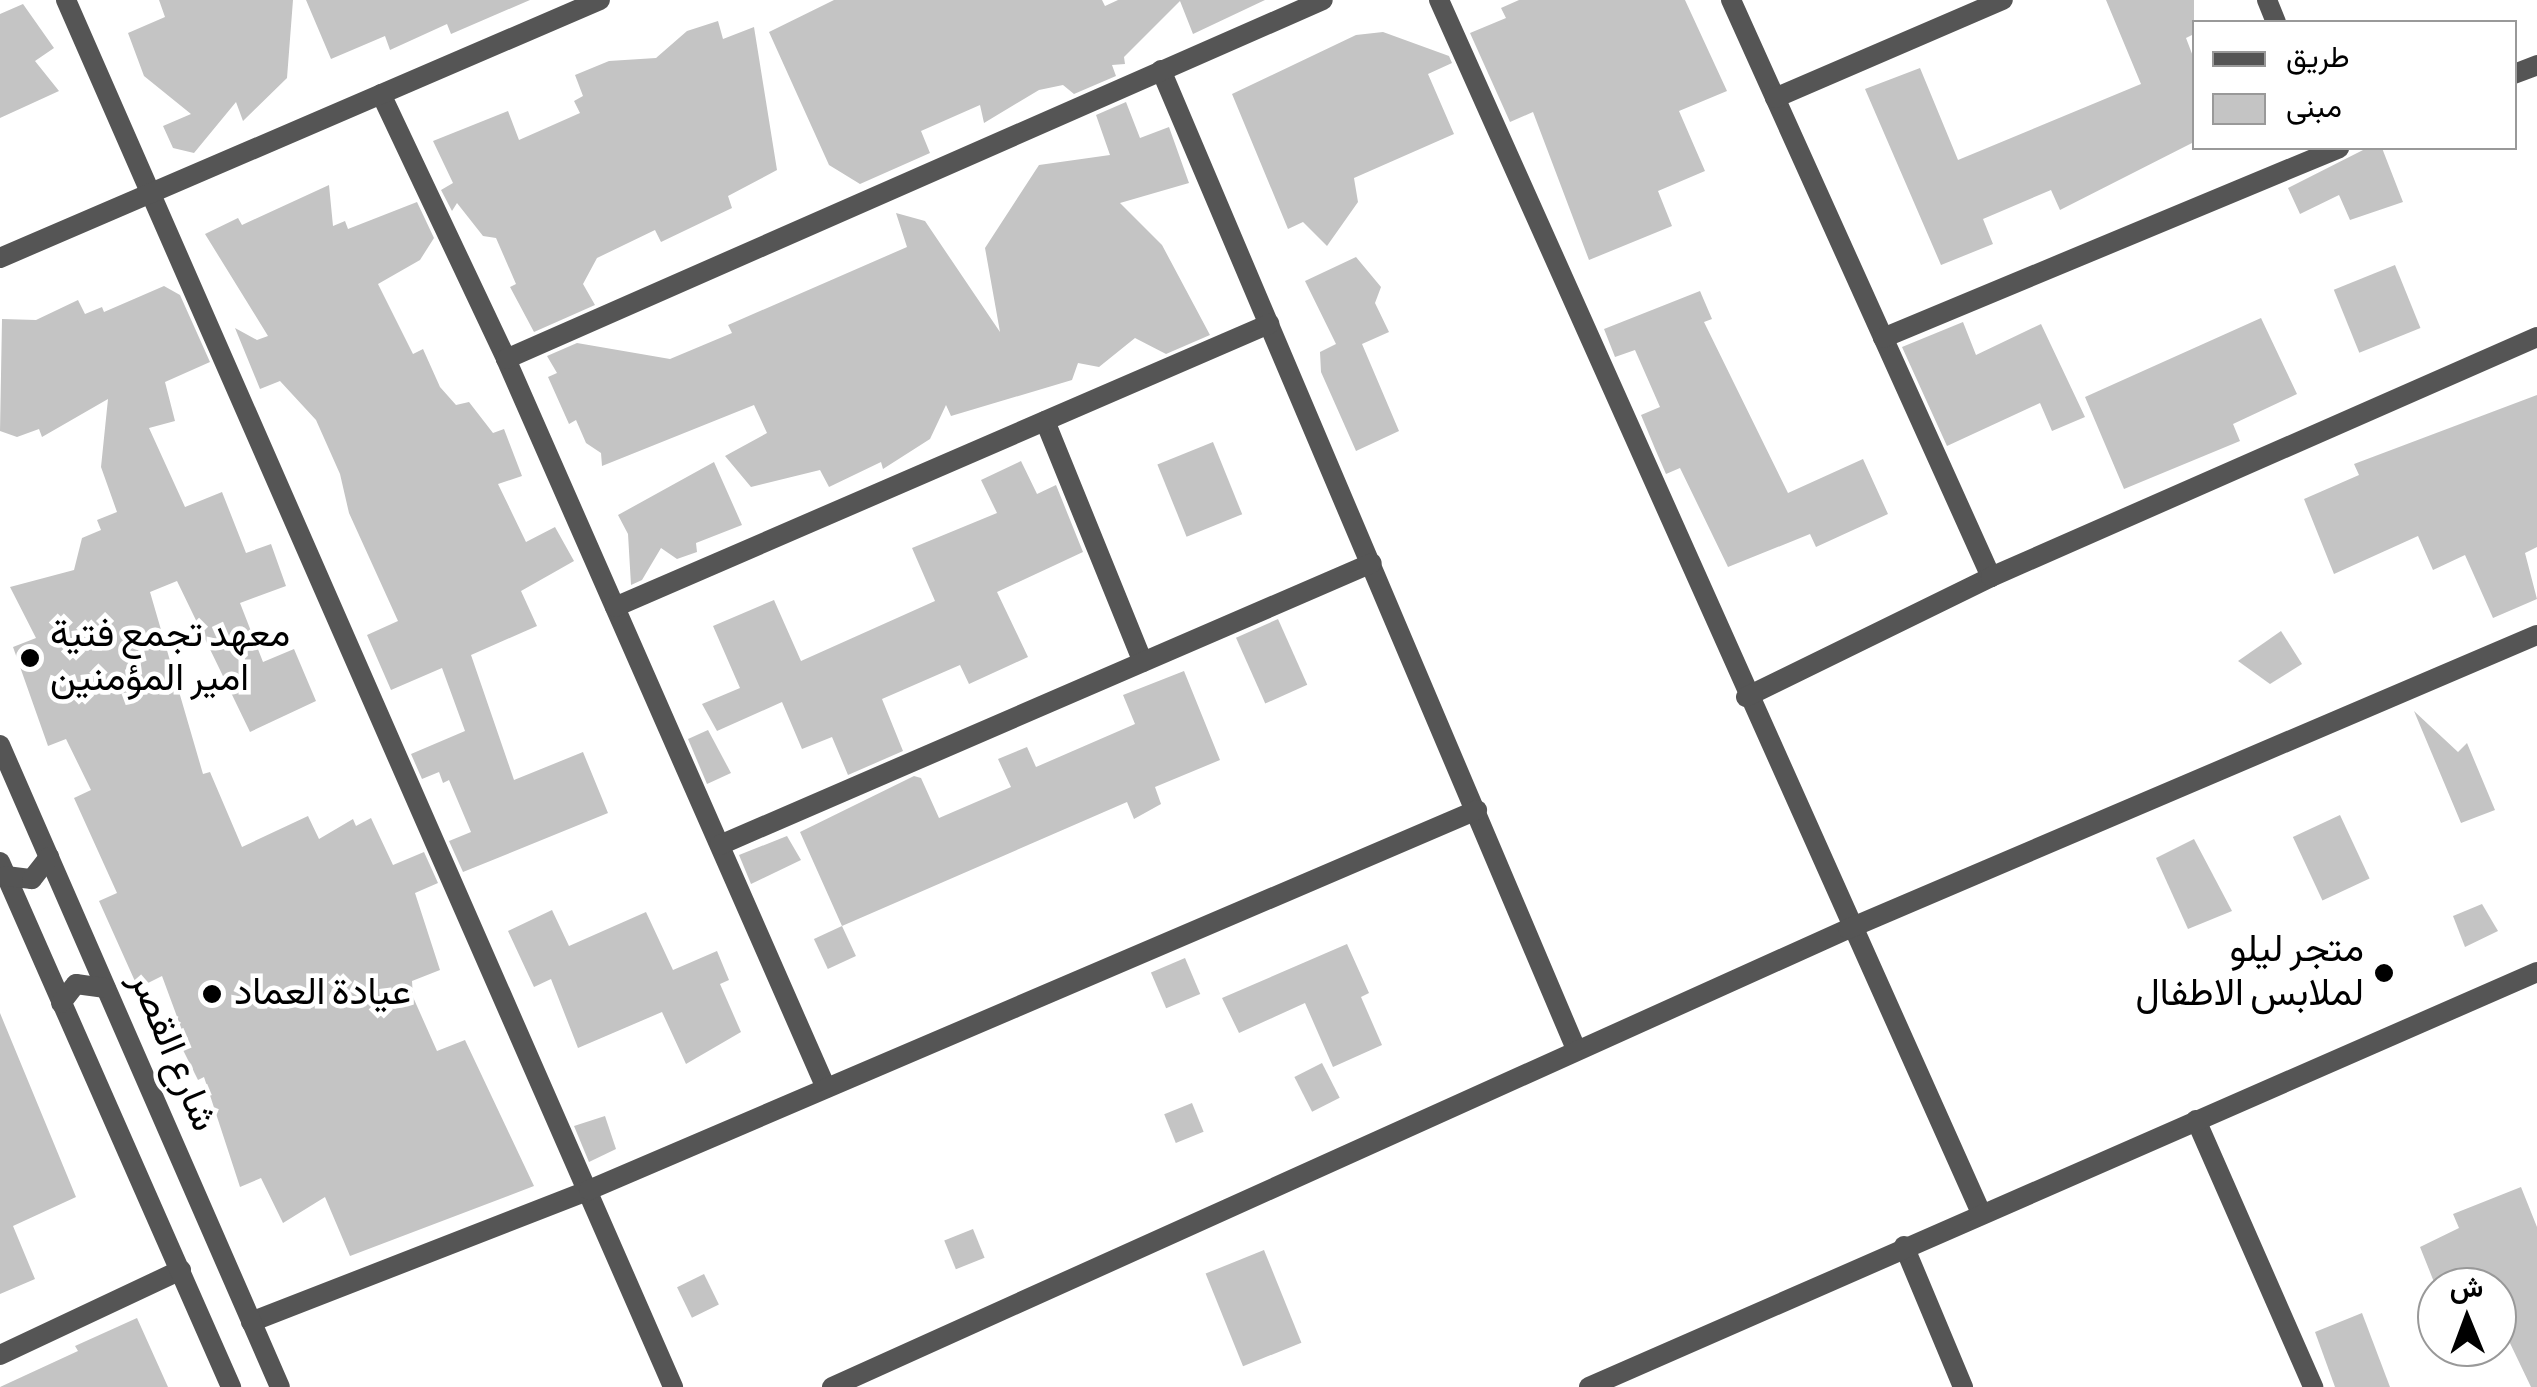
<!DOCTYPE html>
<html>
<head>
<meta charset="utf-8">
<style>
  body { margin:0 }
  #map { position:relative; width:2537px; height:1387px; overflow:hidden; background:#fff; font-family:"Alegreya Sans",Vazirmatn,sans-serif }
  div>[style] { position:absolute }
  .building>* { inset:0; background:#c4c4c4; transform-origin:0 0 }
  .minor>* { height:20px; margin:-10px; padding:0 10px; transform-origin:10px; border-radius:10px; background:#555 }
  .tertiary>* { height:20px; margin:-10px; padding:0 10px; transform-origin:10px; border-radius:10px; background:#555 }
  .dots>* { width:28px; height:28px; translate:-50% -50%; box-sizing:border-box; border:5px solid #fff; border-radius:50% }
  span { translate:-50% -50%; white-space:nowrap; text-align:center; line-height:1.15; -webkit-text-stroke:9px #fff; paint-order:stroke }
  .poi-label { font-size:38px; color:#000 }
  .left { translate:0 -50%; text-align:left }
  .right { translate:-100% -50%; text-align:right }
  .street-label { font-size:38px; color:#000 }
  .legend { position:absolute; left:2192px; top:20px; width:325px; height:130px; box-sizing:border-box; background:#fff; border:2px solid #999; margin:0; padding:12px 18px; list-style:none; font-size:30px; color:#000 }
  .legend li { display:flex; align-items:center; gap:20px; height:50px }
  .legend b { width:50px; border:2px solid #999 }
  .north { position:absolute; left:2417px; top:1267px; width:100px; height:100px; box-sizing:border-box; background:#fff; border:2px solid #999; border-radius:50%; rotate:359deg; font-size:28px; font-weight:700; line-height:40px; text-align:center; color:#000 }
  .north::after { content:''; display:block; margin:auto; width:35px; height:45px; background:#000; clip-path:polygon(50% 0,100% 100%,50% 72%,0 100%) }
</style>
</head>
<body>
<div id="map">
  <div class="building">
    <i style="clip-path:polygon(159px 0,293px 0,287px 78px,243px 121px,236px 102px,194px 153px,173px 148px,163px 126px,191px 114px,144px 76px,128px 33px,165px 17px)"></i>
    <i style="clip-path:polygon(306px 0,530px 0,451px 34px,447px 24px,390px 50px,385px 36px,331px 59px)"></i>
    <i style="clip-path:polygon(834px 0,1102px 0,1105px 6px,1118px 0,1265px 0,1193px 34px,1180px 1px,1124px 57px,1125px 64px,1112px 65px,1116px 76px,1074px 94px,1063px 85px,1039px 90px,984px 123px,980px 105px,921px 131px,930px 153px,860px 184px,829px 165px,769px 32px)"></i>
    <i style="clip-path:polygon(1519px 0,1685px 0,1727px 91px,1679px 111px,1705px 171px,1658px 191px,1672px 226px,1589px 260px,1533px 112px,1510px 122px,1470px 33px,1506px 18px,1501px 8px)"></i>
    <i style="clip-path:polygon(2106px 0,2194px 0,2194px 34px,2186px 38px,2194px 59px,2194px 142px,2060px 210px,2051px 190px,1983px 219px,1993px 244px,1941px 265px,1865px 89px,1920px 68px,1958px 160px,2141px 84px)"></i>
    <i style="clip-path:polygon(23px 4px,54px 48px,35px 61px,59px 91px,0 118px,0 14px)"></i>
    <i style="clip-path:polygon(718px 21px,723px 39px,754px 27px,777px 170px,728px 196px,732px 208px,661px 242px,655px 230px,597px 258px,583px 284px,595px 305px,534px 332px,510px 287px,516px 284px,496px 238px,483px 236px,457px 203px,452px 211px,441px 190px,453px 183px,433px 141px,508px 111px,519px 140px,580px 113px,574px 101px,583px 96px,575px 75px,609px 61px,656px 58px,687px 31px)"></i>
    <i style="clip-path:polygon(1383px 32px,1449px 56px,1452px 63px,1428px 74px,1454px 134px,1354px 178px,1358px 202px,1327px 246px,1303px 222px,1288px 229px,1232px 94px,1356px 35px)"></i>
    <i style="clip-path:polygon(1126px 102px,1140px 138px,1169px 127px,1189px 183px,1120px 203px,1162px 245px,1210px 335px,1166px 354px,1135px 338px,1099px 367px,1078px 363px,1072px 380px,951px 416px,946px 405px,930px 439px,883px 469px,881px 462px,829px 487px,820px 470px,751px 487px,725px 456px,767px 433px,754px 405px,602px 466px,601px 453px,586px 443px,576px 420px,569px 424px,548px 377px,557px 373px,547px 356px,577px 343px,670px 359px,732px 333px,728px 325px,907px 247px,896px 213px,925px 221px,1000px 332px,985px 248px,1039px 165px,1110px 155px,1096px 115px)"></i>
    <i style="clip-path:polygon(2367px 148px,2382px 148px,2403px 202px,2350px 220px,2339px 195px,2300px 214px,2288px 188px)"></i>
    <i style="clip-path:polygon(329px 185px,333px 226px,345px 221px,348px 229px,417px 202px,434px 238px,420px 260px,378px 284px,413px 354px,423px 349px,440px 387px,456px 405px,469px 402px,493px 433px,504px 429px,522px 476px,498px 484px,526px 542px,555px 527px,574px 561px,521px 591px,537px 626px,471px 655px,514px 780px,583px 752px,608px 813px,463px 872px,449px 841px,471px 832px,449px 780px,443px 783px,439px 772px,422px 779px,411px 754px,465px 731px,442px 668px,391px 690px,367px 635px,398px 621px,349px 513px,340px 474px,316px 420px,280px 381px,260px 389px,235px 328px,257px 340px,268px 336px,205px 234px,238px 218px,242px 225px)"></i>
    <i style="clip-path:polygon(1356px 257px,1381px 287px,1375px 303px,1389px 332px,1362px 344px,1399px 431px,1356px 451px,1321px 372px,1320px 352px,1336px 344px,1305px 281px)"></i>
    <i style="left:2395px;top:265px;width:68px;height:66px;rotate:68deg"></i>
    <i style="clip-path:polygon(164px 286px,180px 295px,210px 362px,165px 382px,175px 421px,149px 428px,185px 507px,222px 492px,246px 553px,271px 544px,286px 586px,240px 603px,263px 662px,294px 649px,316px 701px,250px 732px,177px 581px,150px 592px,203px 774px,210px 772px,242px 847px,308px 816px,319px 839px,353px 819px,356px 826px,371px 818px,393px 865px,424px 852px,438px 883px,415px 893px,440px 970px,412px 981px,413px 997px,437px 1051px,465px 1040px,534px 1186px,350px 1256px,325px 1197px,283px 1223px,261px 1178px,240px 1187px,204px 1077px,198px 1080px,180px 1044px,186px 1041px,162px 976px,138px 988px,99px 901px,117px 893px,74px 798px,91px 790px,66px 739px,48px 746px,13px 647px,36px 638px,10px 587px,74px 570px,82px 538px,101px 530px,97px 520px,117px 512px,101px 467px,108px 399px,42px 437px,39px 429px,17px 437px,0 431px,2px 319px,36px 320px,78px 300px,85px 314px,102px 307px,104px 312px)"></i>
    <i style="clip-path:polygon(1700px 291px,1712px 319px,1704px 322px,1788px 493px,1863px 459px,1888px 514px,1816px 547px,1810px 534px,1728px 567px,1680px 468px,1666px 474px,1656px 451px,1641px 415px,1660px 407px,1635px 350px,1615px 357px,1604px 329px)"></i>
    <i style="clip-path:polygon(2261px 318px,2297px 394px,2233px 424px,2240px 441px,2124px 489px,2085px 397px)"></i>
    <i style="clip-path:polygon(1963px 322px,1976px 355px,2041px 324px,2085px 417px,2052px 431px,2040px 403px,1947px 446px,1902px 347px)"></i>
    <i style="clip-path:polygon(2537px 395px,2537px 547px,2525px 553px,2537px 599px,2493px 618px,2465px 555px,2433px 570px,2418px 536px,2334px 574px,2304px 499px,2359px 475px,2354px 464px)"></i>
    <i style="left:1213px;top:442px;width:78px;height:60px;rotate:68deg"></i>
    <i style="clip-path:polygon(1021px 461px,1037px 494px,1056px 485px,1083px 552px,997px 592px,1028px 657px,969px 684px,960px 665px,882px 699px,903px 751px,848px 775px,832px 737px,802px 749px,782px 702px,717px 731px,702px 704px,740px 688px,713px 626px,774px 600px,801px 661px,935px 601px,912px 548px,997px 513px,981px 480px)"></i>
    <i style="clip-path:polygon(714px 462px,742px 525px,696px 543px,697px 552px,677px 559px,661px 548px,642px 580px,631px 585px,628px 534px,618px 515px)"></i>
    <i style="left:1278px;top:619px;width:72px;height:46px;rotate:66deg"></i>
    <i style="clip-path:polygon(2281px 631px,2302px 664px,2270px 684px,2238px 661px)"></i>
    <i style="clip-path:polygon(1184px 671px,1220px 760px,1155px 787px,1161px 804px,1134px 819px,1127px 802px,842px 926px,800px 832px,914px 776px,921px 778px,939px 818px,1011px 787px,998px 759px,1027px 747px,1036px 767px,1135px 724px,1123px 695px)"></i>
    <i style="clip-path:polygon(2414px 711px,2458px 752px,2467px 743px,2495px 810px,2461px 823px)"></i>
    <i style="clip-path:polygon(708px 730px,731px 773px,707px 784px,688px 739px)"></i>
    <i style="left:2340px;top:815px;width:70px;height:52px;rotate:65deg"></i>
    <i style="clip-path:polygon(787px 836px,801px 860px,751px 884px,739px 855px)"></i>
    <i style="clip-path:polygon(2194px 839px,2232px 911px,2188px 929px,2156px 858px)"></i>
    <i style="clip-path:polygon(2482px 904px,2498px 931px,2465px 947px,2453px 916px)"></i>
    <i style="clip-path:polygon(552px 910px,569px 946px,646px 912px,673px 970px,717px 951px,729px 980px,720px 984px,741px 1032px,686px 1064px,662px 1012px,578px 1048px,551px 979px,534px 987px,508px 931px)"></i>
    <i style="left:842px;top:926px;width:33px;height:31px;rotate:65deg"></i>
    <i style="clip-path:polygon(1347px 944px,1369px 993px,1361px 997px,1382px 1045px,1333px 1067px,1305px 1003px,1239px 1033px,1222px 998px)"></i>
    <i style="left:1185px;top:958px;width:39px;height:37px;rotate:67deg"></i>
    <i style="clip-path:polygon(0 1013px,76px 1197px,13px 1226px,35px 1279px,0 1294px)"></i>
    <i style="left:1322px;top:1063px;width:39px;height:31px;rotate:63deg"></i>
    <i style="left:1192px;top:1103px;width:31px;height:30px;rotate:68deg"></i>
    <i style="clip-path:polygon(605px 1116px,616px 1149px,589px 1162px,574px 1126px)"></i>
    <i style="clip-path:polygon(2521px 1187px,2537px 1227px,2537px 1387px,2531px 1387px,2497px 1316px,2497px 1280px,2482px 1286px,2475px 1268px,2434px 1282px,2420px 1247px,2459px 1228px,2453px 1214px)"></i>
    <i style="left:973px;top:1229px;width:31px;height:31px;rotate:68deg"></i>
    <i style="left:1264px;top:1250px;width:100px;height:63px;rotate:68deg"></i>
    <i style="left:704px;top:1274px;width:34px;height:30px;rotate:64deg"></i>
    <i style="clip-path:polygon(2362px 1313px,2390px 1387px,2335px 1387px,2315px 1332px)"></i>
    <i style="clip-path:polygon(137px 1318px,168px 1387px,0 1387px,78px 1351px,75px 1346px)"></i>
  </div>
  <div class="minor">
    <i style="left:66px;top:0;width:1514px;rotate:66.36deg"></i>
    <i style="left:1439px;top:0;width:1329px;rotate:65.92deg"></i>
    <i style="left:1731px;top:0;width:633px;rotate:65.74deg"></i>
    <i style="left:2267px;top:0;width:24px;rotate:68deg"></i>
    <i style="left:1161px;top:70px;width:1063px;rotate:67.03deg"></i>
    <i style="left:2514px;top:74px;width:25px;rotate:-21deg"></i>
    <i style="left:381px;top:94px;width:293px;rotate:64.7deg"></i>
    <i style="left:506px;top:359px;width:796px;rotate:66.3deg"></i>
    <i style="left:1775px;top:98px;width:248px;rotate:-23.3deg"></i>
    <i style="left:0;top:258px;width:653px;rotate:-23.27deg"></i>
    <i style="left:1883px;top:338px;width:494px;rotate:-22.6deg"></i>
    <i style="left:506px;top:359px;width:892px;rotate:-23.72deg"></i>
    <i style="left:1045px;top:421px;width:260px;rotate:67.9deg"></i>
    <i style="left:615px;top:607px;width:713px;rotate:-23.4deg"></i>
    <i style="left:1746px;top:697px;width:273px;rotate:-26.1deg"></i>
    <i style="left:1991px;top:577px;width:596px;rotate:-23.73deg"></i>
    <i style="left:720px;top:845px;width:710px;rotate:-23.39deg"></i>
    <i style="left:2196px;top:1120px;width:292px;rotate:66.3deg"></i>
    <i style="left:1904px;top:1246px;width:153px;rotate:67.3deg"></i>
    <i style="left:251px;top:1322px;width:363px;rotate:-21.3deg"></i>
    <i style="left:589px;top:1190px;width:966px;rotate:-23.17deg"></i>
    <i style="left:0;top:1355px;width:200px;rotate:-25.2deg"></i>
    <i style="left:832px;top:1387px;width:1114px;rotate:-24.27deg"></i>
    <i style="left:1848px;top:929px;width:749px;rotate:-23.11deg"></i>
    <i style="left:1589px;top:1387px;width:1035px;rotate:-23.64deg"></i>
  </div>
  <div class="tertiary">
    <i style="left:0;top:745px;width:700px;rotate:66.44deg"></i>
    <i style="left:0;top:862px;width:574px;rotate:66.25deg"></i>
    <i style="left:6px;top:876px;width:26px;rotate:7deg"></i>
    <i style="left:32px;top:879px;width:28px;rotate:-52deg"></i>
    <i style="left:61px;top:1003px;width:24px;rotate:-52deg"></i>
    <i style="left:76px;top:984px;width:30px;rotate:8deg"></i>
  </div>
  <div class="dots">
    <i style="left:30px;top:658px;background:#000"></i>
    <i style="left:2384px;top:973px;background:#000"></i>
    <i style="left:212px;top:994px;background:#000"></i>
  </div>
  <div class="poi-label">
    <span class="left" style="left:50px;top:658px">معهد تجمع فتية<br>امير المؤمنين</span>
    <span class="right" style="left:2364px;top:973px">متجر ليلو<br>لملابس الاطفال</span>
    <span class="left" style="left:234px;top:994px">عيادة العماد</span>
  </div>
  <div class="street-label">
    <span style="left:172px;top:1052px;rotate:67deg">شارع القصر</span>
  </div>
  <ul class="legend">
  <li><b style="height:12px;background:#555"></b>طريق</li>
  <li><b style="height:28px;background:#c4c4c4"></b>مبنى</li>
  </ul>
  <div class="north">ش</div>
</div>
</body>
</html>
